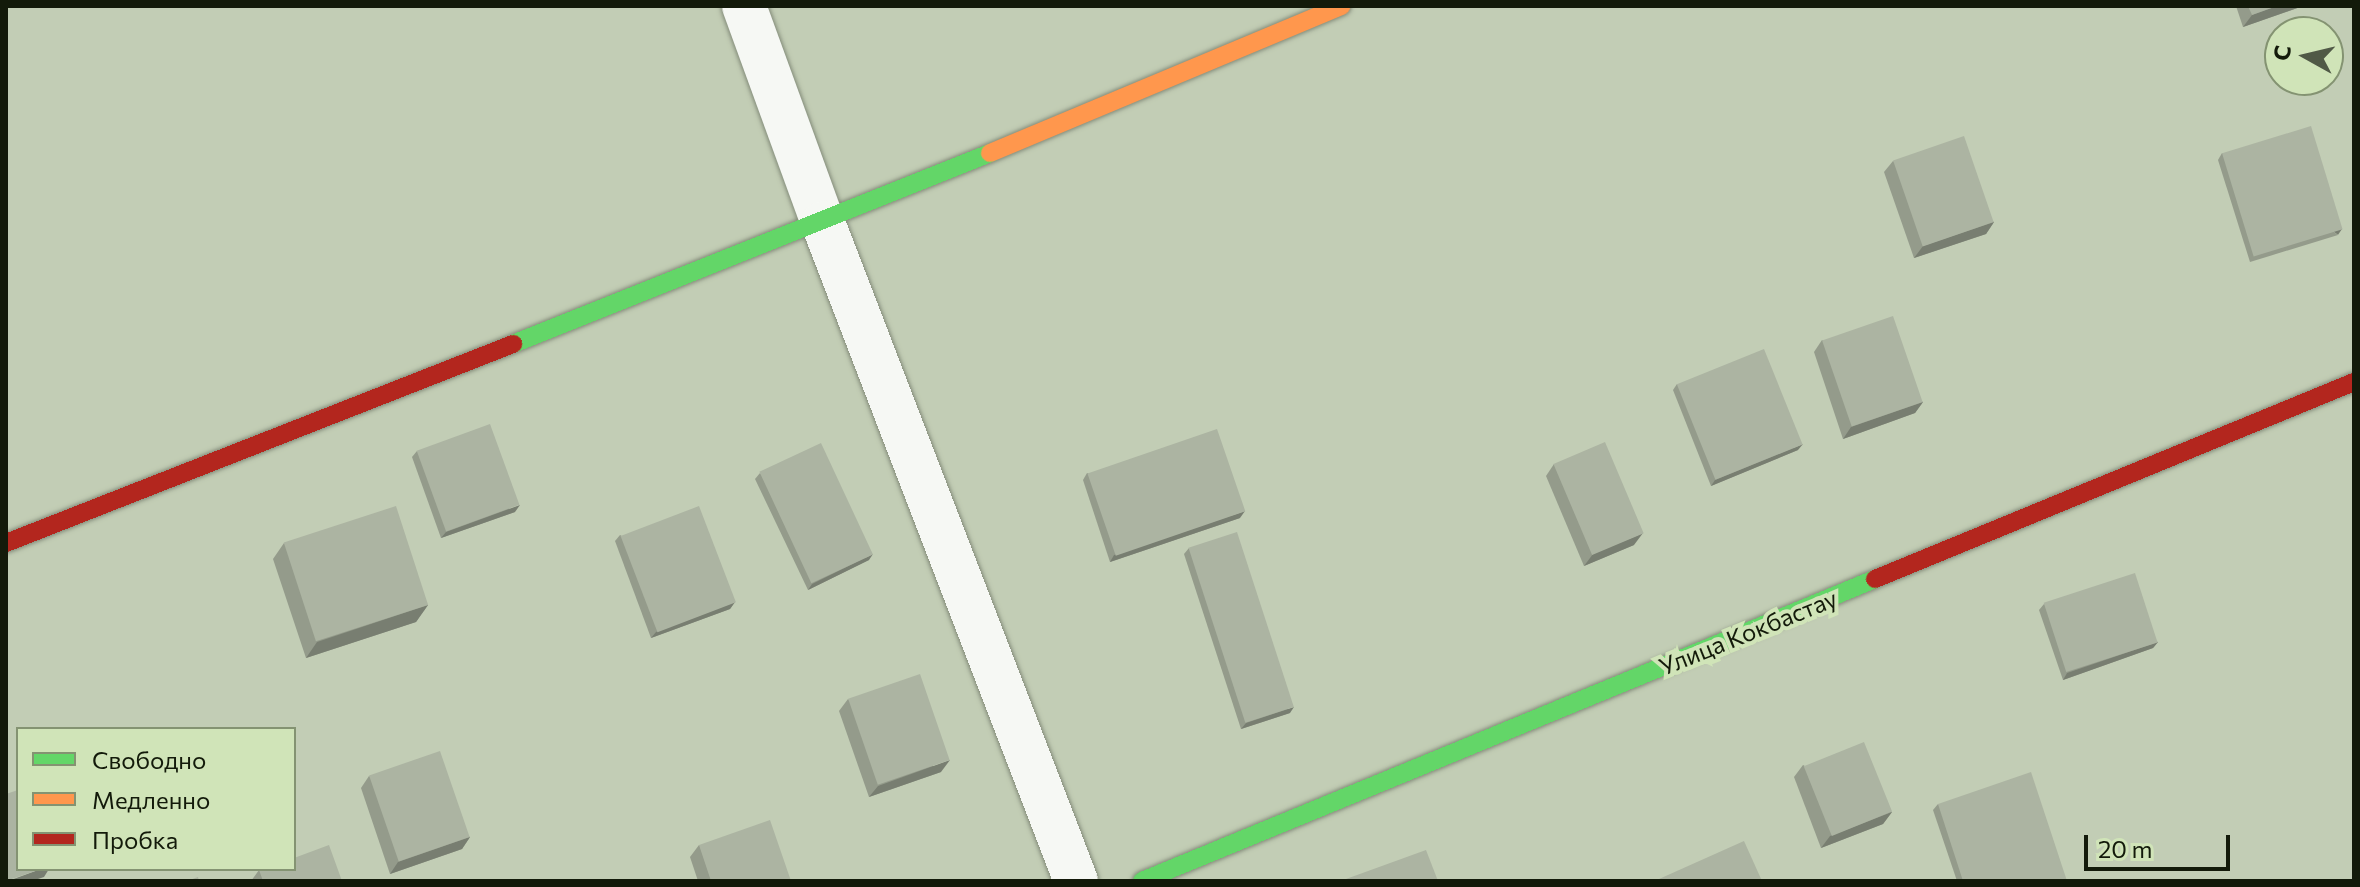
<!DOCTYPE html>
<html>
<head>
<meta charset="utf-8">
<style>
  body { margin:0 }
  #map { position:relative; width:2360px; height:887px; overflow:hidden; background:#c2cdb5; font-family:Commissioner,sans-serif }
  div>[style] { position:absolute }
  .roads { filter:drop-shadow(0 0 2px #848c7a) drop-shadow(0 0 2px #848c7a) }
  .street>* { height:44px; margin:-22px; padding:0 22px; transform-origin:22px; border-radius:22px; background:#f6f8f4 }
  .fast>* { height:18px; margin:-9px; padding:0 9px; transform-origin:9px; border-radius:9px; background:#63d668 }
  .slow>* { height:18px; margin:-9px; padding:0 9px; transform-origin:9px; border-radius:9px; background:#ff974d }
  .jam>* { height:18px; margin:-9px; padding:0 9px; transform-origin:9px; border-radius:9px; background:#b3261e }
  .wall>* { inset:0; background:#949b8b }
  .shaded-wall>* { inset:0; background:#787e71; transform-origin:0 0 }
  .building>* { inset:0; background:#acb4a2; transform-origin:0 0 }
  span { translate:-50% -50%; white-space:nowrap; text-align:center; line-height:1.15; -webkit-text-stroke:8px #d0e4b8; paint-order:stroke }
  .street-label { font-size:24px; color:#131a0a }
  .frame { position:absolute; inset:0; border:8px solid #131a0a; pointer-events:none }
  .legend { position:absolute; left:16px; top:727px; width:280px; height:144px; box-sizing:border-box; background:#d0e4b8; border:2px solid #849372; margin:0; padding:10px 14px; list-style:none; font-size:24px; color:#131a0a }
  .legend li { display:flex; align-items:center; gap:16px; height:40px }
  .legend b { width:40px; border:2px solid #849372 }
  .north { position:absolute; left:2264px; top:16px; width:80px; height:80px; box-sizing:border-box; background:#d0e4b8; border:2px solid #849372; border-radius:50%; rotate:278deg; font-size:22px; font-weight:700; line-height:32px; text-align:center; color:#131a0a }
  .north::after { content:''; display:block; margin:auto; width:28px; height:36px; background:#505946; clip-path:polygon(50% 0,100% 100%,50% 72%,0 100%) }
  .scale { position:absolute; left:2084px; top:835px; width:146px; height:36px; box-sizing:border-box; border:4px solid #131a0a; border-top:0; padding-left:10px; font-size:24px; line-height:28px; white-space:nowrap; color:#131a0a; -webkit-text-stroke:6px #d0e4b8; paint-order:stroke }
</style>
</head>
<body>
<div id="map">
  <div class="roads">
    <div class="street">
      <i style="left:744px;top:6px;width:231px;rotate:70deg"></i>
      <i style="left:823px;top:223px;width:705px;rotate:68.97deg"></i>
    </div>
    <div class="fast">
      <i style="left:513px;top:344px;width:514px;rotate:-21.82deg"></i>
      <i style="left:1142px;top:881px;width:793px;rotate:-22.39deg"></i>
    </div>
    <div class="slow">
      <i style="left:990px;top:153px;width:381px;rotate:-22.7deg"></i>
    </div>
    <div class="jam">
      <i style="left:6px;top:543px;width:545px;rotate:-21.43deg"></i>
      <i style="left:1875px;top:579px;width:518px;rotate:-22.36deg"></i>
    </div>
  </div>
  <div class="wall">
    <i style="clip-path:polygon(2236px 6px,2303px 6px,2243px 27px)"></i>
    <i style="clip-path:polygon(2222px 153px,2338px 235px,2250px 262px,2218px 160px)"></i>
    <i style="clip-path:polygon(1893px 161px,1994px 222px,1986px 234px,1914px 258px,1884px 172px)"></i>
    <i style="clip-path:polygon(1822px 340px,1923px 402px,1915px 413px,1843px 439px,1814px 352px)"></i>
    <i style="clip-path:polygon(1677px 384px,1798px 450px,1711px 486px,1673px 390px)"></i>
    <i style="clip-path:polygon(417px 451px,515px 512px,441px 538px,412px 457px)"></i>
    <i style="clip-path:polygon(1554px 464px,1634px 545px,1584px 566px,1546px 476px)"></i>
    <i style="clip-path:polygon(760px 473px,869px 560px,808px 590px,755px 479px)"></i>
    <i style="clip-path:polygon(1087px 473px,1240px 518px,1110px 562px,1083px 480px)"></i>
    <i style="clip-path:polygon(620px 535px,735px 602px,730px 609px,651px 638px,615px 541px)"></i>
    <i style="clip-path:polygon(284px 543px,428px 605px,416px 622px,306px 658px,273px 559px)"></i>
    <i style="clip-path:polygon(1189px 548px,1290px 713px,1241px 729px,1184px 554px)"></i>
    <i style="clip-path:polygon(2044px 604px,2158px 642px,2153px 648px,2063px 680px,2039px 610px)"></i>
    <i style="clip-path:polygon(848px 699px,941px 772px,869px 797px,839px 711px)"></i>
    <i style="clip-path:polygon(1803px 765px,1892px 812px,1883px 824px,1821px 848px,1794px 777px)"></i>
    <i style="clip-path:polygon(369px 776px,470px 837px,462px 849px,390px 874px,361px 788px)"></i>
    <i style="clip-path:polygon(1938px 804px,2067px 881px,1957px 881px,1933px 810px)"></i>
    <i style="clip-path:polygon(699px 845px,791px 881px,698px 881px,690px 857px)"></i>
    <i style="clip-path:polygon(259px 870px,342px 881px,251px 881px)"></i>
  </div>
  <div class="shaded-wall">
    <i style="clip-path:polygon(2277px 6px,2303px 6px,2243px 27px,2252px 15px)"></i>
    <i style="clip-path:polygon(1994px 222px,1986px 234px,1914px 258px,1923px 246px)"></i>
    <i style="left:2342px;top:229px;width:7px;height:92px;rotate:124deg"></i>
    <i style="clip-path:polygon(1923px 402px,1915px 413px,1843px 439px,1851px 427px)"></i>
    <i style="clip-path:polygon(1803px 444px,1798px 450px,1711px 486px,1715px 480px)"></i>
    <i style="clip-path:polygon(520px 505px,515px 512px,441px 538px,446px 532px)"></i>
    <i style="clip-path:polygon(1245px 511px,1240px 518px,1110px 562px,1114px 555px)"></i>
    <i style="clip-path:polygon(1643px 533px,1634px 545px,1584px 566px,1593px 554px)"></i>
    <i style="clip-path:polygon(873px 554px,869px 560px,808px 590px,812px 584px)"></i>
    <i style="clip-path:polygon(735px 602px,730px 609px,651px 638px,656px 632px)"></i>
    <i style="clip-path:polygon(428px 605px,416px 622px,306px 658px,317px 642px)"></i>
    <i style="clip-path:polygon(2158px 642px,2153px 648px,2063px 680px,2067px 673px)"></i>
    <i style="clip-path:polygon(1294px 707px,1290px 713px,1241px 729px,1246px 723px)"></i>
    <i style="clip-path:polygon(950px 760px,941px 772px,869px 797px,878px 786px)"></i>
    <i style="clip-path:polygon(1892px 812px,1883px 824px,1821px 848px,1830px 836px)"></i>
    <i style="clip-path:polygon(470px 837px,462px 849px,390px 874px,398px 862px)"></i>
    <i style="clip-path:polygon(41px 869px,49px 869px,44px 877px,32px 881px,8px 881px)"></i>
  </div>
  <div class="building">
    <i style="clip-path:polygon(2248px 6px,2277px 6px,2252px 15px)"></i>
    <i style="left:2311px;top:126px;width:108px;height:93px;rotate:73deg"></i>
    <i style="left:1964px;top:136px;width:91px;height:75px;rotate:71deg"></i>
    <i style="left:1893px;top:316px;width:91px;height:75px;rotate:71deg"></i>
    <i style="left:1764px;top:349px;width:103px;height:94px;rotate:68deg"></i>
    <i style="left:490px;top:424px;width:86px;height:78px;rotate:70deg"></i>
    <i style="left:1217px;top:429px;width:87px;height:137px;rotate:71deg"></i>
    <i style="left:1605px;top:442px;width:99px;height:56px;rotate:67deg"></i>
    <i style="left:821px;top:443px;width:123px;height:68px;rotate:65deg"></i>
    <i style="left:396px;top:506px;width:104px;height:118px;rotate:72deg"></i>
    <i style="left:699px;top:506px;width:103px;height:84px;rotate:69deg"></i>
    <i style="left:1237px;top:532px;width:184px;height:51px;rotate:72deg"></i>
    <i style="left:2135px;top:573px;width:73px;height:96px;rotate:72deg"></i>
    <i style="left:920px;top:674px;width:91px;height:76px;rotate:71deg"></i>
    <i style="left:1864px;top:742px;width:75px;height:65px;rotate:68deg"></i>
    <i style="left:440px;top:751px;width:91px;height:75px;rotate:71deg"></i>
    <i style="clip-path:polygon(2031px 772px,2067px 881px,1963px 881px,1938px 804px)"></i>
    <i style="clip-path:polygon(18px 790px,18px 869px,41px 869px,6px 881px,6px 794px)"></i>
    <i style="clip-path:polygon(770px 820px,791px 881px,711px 881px,699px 845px)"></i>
    <i style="clip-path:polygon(1744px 841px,1762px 881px,1660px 881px,1659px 879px)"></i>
    <i style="clip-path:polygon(329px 845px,342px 881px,263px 881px,259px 870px,294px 869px,294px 858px)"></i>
    <i style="clip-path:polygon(1426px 850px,1438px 881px,1347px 881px,1346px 879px)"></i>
    <i style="clip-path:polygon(198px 877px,199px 881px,187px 881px)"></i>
  </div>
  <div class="street-label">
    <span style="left:1748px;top:632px;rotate:-22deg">Улица Кокбастау</span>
  </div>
  <div class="frame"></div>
  <ul class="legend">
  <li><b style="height:10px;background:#63d668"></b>Свободно</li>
  <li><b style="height:10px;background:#ff974d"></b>Медленно</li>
  <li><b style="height:10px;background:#b3261e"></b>Пробка</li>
  </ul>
  <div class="north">С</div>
  <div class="scale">20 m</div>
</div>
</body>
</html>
